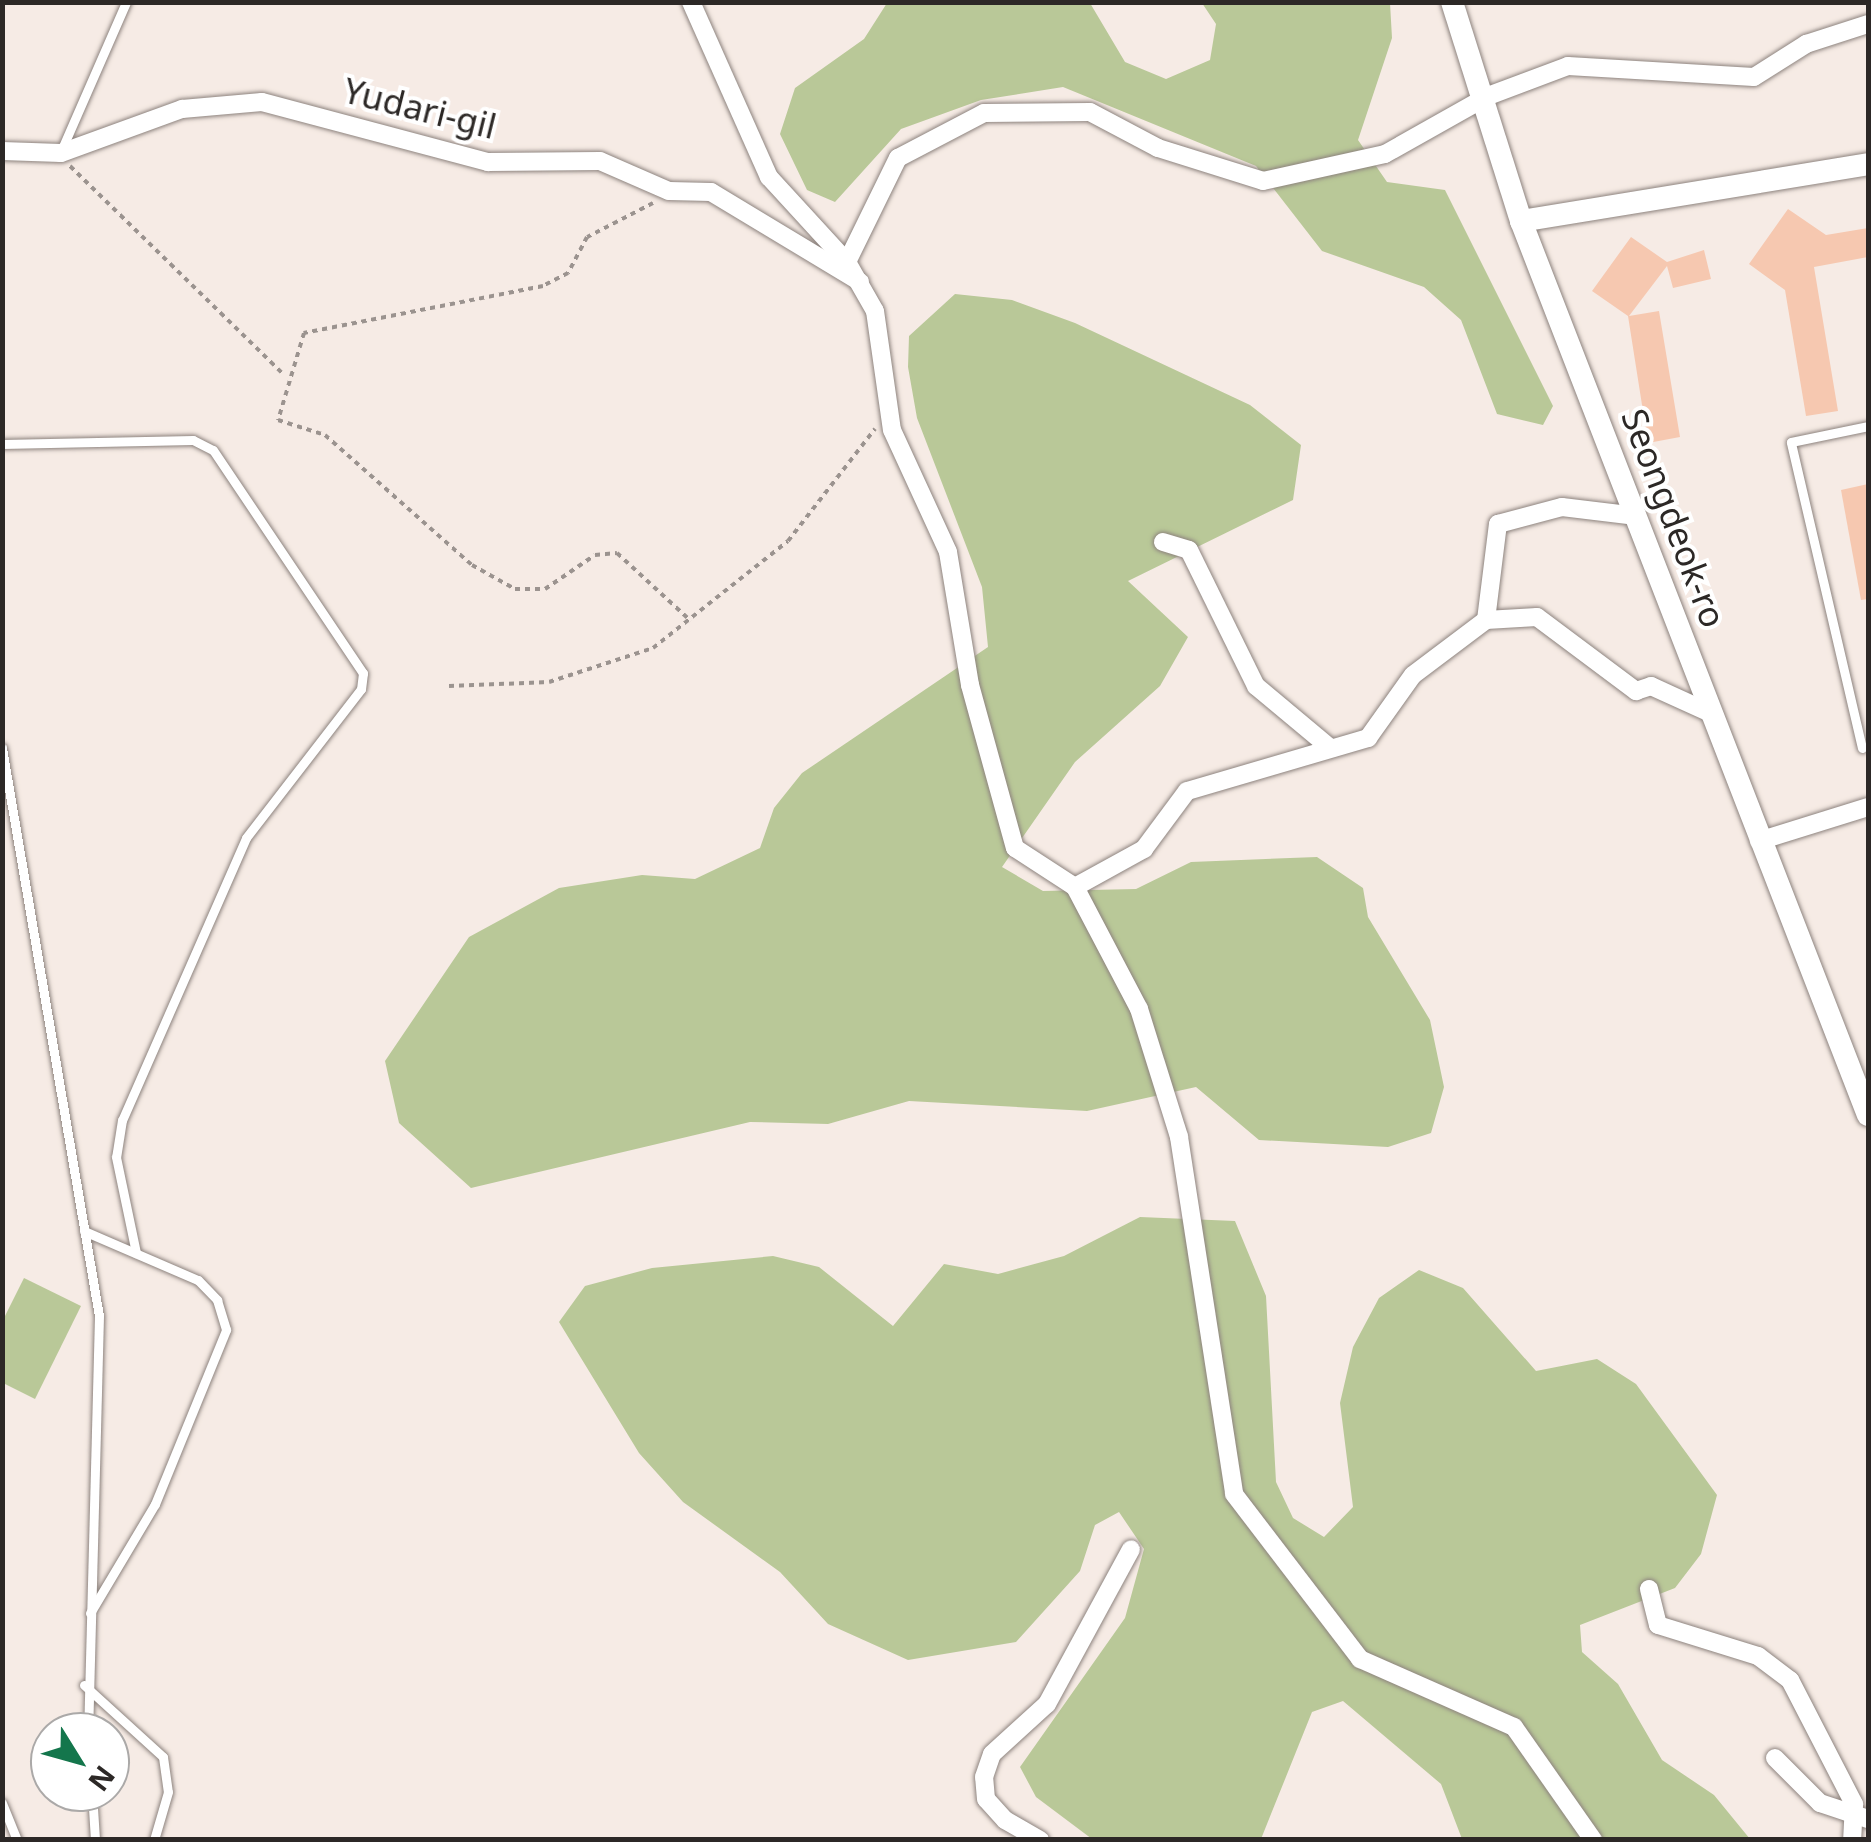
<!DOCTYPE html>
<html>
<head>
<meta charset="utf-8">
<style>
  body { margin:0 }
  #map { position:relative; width:1871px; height:1842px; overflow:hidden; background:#f6ebe5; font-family:"Noto Sans",sans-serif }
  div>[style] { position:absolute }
  .green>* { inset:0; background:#b9c898 }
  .building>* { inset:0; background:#f6c8b0 }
  .path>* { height:4px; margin-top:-2px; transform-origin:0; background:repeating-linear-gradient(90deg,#9b938f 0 5px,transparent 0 10px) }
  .roads { filter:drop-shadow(0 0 2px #8d837e) drop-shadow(0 0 2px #8d837e) }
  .service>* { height:9px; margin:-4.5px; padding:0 4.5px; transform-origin:4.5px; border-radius:4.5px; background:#fff }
  .minor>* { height:18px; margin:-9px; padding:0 9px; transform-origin:9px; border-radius:9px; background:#fff }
  .tertiary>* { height:22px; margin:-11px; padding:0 11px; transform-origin:11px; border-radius:11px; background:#fff }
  span { translate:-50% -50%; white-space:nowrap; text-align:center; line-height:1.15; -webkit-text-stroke:8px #fff; paint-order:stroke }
  .street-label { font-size:35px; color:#2c2826 }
  .frame { position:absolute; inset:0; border:5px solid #2c2826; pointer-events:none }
  .north { position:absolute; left:30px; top:1712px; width:100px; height:100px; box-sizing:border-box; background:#fff; border:2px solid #aba9a8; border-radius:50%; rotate:127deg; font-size:28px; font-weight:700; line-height:40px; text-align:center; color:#2c2826 }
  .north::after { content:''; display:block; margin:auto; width:35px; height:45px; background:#14764c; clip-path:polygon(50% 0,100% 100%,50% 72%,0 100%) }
</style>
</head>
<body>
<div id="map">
  <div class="green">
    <i style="clip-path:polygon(887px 3px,1090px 3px,1125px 62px,1166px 79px,1210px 60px,1216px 24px,1202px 3px,1390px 3px,1392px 38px,1358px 140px,1387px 182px,1445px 190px,1553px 406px,1543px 425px,1497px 414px,1461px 320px,1424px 287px,1322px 251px,1256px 166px,1063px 87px,981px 100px,901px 129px,835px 202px,807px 190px,780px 134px,795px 88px,864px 39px)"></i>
    <i style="clip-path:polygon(955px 294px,1012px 300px,1075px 323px,1250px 405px,1301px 445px,1293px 500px,1128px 581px,1188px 637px,1160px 686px,1075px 762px,1002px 867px,1043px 891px,1136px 889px,1191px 862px,1317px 857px,1363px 888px,1368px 917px,1430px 1020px,1444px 1087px,1431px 1133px,1388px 1147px,1259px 1140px,1196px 1087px,1087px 1111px,909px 1101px,828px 1124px,750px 1122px,471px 1188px,399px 1123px,385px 1061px,469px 937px,559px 888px,642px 875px,695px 879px,760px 848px,774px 808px,802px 773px,988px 647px,982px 587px,917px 418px,908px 367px,909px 336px)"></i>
    <i style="clip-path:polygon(1140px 1217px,1235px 1221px,1266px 1296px,1276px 1482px,1293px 1518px,1324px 1537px,1353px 1507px,1340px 1403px,1353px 1347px,1379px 1298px,1419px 1270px,1463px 1288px,1536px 1371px,1597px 1359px,1636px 1384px,1717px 1495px,1701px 1554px,1675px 1588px,1580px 1625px,1582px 1652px,1618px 1684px,1662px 1760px,1714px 1795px,1750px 1839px,1462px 1839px,1441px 1784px,1343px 1701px,1312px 1712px,1261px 1839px,1092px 1839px,1036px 1797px,1020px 1767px,1125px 1618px,1144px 1549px,1119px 1512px,1095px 1525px,1080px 1571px,1016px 1642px,908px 1660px,828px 1624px,780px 1572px,683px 1502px,639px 1453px,559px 1322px,585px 1286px,652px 1268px,773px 1256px,819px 1267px,893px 1326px,944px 1264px,998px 1274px,1064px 1256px)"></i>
    <i style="clip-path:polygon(24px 1278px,81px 1306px,35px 1399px,3px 1383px,3px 1320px)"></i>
  </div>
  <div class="building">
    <i style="clip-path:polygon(1788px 209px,1826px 235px,1868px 228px,1868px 257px,1814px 267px,1838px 411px,1806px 416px,1785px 290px,1749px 264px)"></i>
    <i style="clip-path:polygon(1631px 237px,1667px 262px,1704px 250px,1711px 279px,1673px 288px,1667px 266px,1629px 316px,1659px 311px,1680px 437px,1648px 443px,1628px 316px,1592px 291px)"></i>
    <i style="clip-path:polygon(1868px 484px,1868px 599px,1861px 600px,1841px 490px)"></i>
  </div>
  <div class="path">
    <i style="left:70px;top:166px;width:299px;rotate:44.3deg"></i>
    <i style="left:653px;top:203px;width:74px;rotate:152.7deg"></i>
    <i style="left:587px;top:237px;width:41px;rotate:117.8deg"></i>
    <i style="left:568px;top:273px;width:28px;rotate:153deg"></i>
    <i style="left:543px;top:286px;width:244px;rotate:168.9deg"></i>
    <i style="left:304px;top:333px;width:91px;rotate:106.6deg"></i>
    <i style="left:278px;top:420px;width:49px;rotate:17.7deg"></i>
    <i style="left:325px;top:435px;width:196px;rotate:41.5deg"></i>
    <i style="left:472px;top:565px;width:49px;rotate:29.2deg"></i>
    <i style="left:515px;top:589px;width:30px"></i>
    <i style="left:545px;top:589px;width:60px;rotate:-34.2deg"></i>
    <i style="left:595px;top:555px;width:22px;rotate:-5deg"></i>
    <i style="left:617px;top:553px;width:100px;rotate:42.6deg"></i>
    <i style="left:449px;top:686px;width:100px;rotate:-2.3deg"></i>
    <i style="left:549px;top:682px;width:109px;rotate:-18.1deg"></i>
    <i style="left:653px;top:648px;width:172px;rotate:-38.4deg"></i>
    <i style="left:788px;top:541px;width:142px;rotate:-52.2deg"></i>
  </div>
  <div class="roads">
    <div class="service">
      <i style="left:61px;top:151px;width:163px;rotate:-66.4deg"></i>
      <i style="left:2px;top:444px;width:191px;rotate:-1.2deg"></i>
      <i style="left:193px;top:440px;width:22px;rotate:27deg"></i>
      <i style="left:213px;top:450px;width:269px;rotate:56.1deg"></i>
      <i style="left:363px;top:673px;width:16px;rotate:97deg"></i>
      <i style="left:361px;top:689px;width:188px;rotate:127.7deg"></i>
      <i style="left:246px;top:838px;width:308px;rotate:113.7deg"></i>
      <i style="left:122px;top:1120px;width:37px;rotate:99deg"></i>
      <i style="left:116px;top:1157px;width:98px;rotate:78.2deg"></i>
      <i style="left:2px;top:748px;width:576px;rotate:80.31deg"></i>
      <i style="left:99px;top:1316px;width:416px;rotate:91.5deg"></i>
      <i style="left:1862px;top:748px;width:314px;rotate:-103.1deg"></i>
      <i style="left:1791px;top:442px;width:79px;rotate:-11.7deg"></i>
      <i style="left:84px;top:1231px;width:124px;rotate:23.3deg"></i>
      <i style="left:198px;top:1280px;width:28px;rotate:46deg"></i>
      <i style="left:217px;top:1300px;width:31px;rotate:73deg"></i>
      <i style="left:226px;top:1330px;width:188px;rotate:112.2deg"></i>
      <i style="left:155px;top:1504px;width:127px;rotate:120.8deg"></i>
      <i style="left:84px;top:1685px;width:107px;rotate:42.3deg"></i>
      <i style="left:163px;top:1757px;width:35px;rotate:82deg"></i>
      <i style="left:168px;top:1792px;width:50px;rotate:106.3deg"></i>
      <i style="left:92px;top:1792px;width:48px;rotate:86.4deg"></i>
      <i style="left:2px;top:1803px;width:40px;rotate:68deg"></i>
    </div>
    <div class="minor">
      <i style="left:691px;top:2px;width:192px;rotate:66deg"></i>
      <i style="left:769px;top:177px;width:115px;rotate:47.5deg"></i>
      <i style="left:847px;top:262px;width:56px;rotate:60.3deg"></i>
      <i style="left:875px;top:311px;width:120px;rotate:81.9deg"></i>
      <i style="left:892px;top:430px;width:134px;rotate:65.3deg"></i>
      <i style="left:948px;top:552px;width:135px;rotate:80.6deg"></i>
      <i style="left:970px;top:685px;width:169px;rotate:74.6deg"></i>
      <i style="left:1015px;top:848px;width:72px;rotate:33deg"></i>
      <i style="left:1075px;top:887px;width:138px;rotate:62.3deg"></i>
      <i style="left:1139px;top:1009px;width:134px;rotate:72.6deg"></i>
      <i style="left:1179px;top:1137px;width:361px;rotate:81.2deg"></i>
      <i style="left:1234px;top:1494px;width:208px;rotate:52.6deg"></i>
      <i style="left:1360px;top:1659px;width:168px;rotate:23.8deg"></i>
      <i style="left:1514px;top:1727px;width:138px;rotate:55deg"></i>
      <i style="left:2px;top:151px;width:59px;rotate:1.9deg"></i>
      <i style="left:61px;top:153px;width:129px;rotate:-20deg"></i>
      <i style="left:182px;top:109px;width:80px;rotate:-5deg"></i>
      <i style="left:262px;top:102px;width:234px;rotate:14.9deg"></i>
      <i style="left:488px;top:162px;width:112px;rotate:-0.5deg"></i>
      <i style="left:600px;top:161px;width:75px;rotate:23.5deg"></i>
      <i style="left:669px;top:191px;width:42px;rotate:1.4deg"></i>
      <i style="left:711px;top:192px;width:174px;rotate:31.1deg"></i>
      <i style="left:847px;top:262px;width:116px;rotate:-63.9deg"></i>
      <i style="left:898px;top:158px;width:97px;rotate:-27.6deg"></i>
      <i style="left:984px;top:113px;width:106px;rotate:-0.5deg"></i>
      <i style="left:1090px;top:112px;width:77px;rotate:27.9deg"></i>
      <i style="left:1158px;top:148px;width:110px;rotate:17.4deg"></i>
      <i style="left:1263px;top:181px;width:125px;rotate:-12.5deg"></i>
      <i style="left:1385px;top:154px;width:118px;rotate:-29.4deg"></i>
      <i style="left:1488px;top:96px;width:85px;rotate:-20.6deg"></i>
      <i style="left:1568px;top:66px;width:186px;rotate:3.4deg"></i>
      <i style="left:1754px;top:77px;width:62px;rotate:-32.4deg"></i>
      <i style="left:1806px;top:44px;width:65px;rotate:-17.9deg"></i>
      <i style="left:1163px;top:542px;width:27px;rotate:17deg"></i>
      <i style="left:1189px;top:550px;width:152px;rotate:63.8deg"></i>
      <i style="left:1256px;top:686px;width:95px;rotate:39.9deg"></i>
      <i style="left:1486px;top:620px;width:97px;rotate:-82.9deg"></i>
      <i style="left:1498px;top:524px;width:66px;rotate:-14.9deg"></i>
      <i style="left:1562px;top:507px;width:75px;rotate:6.9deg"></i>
      <i style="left:1759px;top:841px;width:114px;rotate:-17.3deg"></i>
      <i style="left:1075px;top:887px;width:79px;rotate:-28.8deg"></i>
      <i style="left:1144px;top:849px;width:72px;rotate:-53.4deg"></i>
      <i style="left:1187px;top:791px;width:189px;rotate:-16.3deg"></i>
      <i style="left:1368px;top:738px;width:77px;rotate:-54.5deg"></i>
      <i style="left:1413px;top:675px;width:91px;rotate:-37deg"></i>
      <i style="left:1486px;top:620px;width:51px;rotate:-3.4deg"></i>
      <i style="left:1537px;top:617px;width:124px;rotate:36.8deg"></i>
      <i style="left:1636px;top:691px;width:16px;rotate:-18deg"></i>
      <i style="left:1651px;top:686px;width:63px;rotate:24.5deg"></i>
      <i style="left:1649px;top:1589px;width:37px;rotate:76deg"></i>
      <i style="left:1658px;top:1625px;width:105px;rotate:17.2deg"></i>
      <i style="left:1758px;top:1656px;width:40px;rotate:37deg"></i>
      <i style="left:1790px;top:1680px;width:140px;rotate:62.7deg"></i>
      <i style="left:1854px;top:1804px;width:36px;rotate:93deg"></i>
      <i style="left:1775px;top:1758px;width:64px;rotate:45deg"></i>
      <i style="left:1820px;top:1803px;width:51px;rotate:18.4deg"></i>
      <i style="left:1040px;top:1840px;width:40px;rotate:-150.3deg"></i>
      <i style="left:1005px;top:1820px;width:28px;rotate:-132deg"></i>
      <i style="left:986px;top:1799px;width:22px;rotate:-95deg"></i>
      <i style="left:984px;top:1777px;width:24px;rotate:-71deg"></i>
      <i style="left:992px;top:1754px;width:74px;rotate:-42.3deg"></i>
      <i style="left:1047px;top:1704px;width:176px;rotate:-61.5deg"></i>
    </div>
    <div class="tertiary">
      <i style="left:1452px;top:2px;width:230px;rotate:72.5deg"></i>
      <i style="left:1521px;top:221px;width:959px;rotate:68.79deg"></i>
      <i style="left:1521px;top:221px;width:352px;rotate:-9.3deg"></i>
    </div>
  </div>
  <div class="street-label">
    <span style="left:420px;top:108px;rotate:14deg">Yudari-gil</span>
    <span style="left:1674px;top:518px;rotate:69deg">Seongdeok-ro</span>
  </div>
  <div class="frame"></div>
  <div class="north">N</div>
</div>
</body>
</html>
